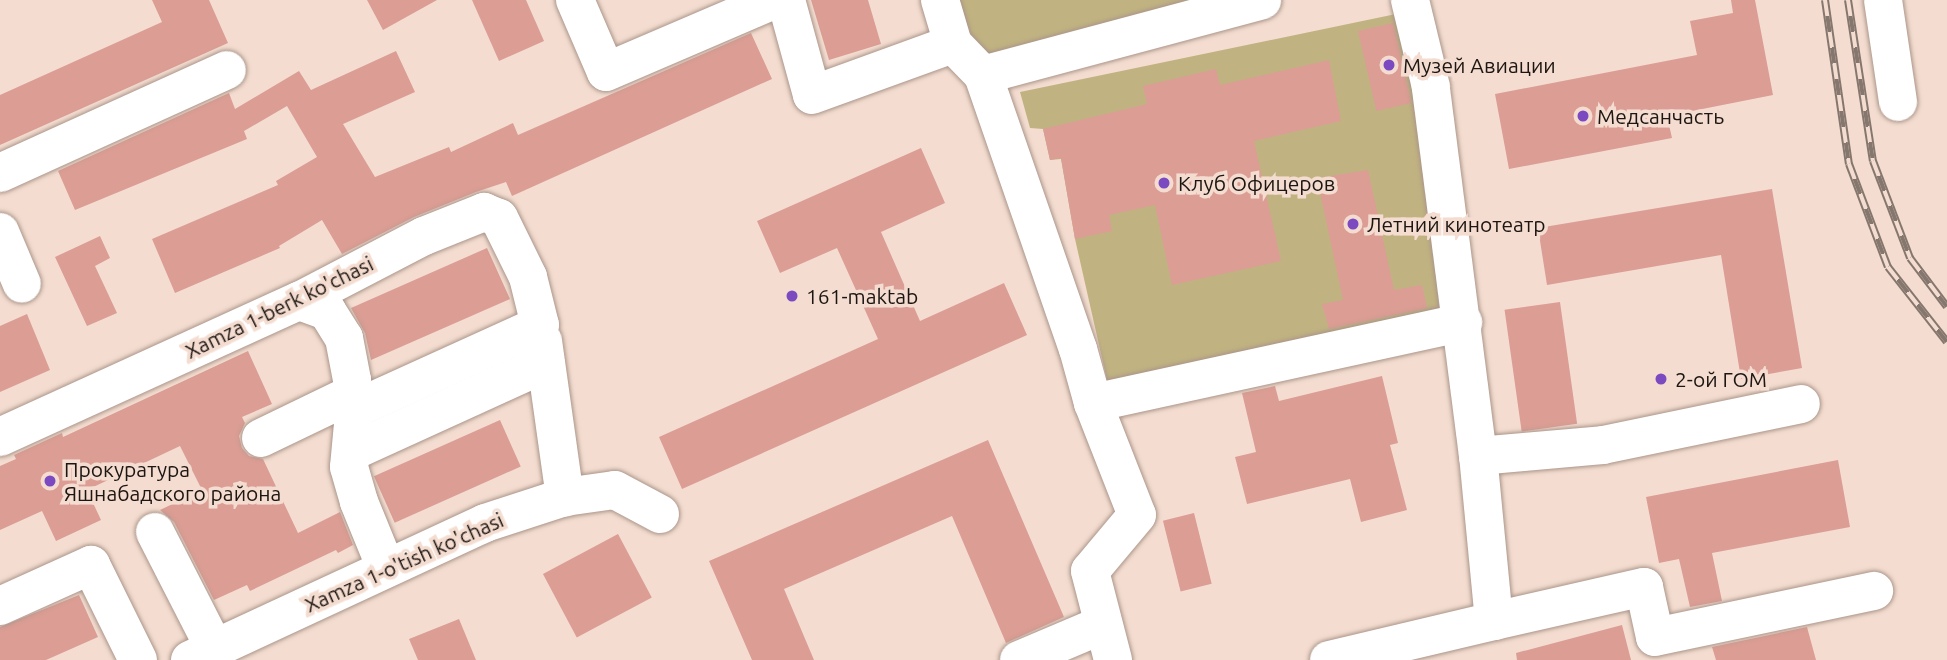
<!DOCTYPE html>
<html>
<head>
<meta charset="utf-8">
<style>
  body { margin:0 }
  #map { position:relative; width:1947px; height:660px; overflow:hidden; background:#f4ddd0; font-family:Ubuntu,sans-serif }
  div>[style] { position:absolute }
  .green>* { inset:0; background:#c1b381 }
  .building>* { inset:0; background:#db9d94; transform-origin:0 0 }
  .roads { filter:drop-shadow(0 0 2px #ab958a) drop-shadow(0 0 2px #ab958a) }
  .minor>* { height:38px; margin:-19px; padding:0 19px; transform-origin:19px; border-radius:19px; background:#fff }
  .rail>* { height:8px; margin-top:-4px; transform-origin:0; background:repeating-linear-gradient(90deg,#f4ddd0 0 16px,#86776e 0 32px); box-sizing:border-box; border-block:2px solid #86776e }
  .dots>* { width:19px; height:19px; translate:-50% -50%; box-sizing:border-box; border:4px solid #f4ddd0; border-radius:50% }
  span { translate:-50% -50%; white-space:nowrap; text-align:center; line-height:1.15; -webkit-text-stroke:7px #f4ddd0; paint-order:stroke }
  .poi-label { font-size:21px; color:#1d1511 }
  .left { translate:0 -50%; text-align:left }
  .street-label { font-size:21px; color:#1d1511 }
</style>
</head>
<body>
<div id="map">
  <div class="green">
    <i style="clip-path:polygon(956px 0,1205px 0,990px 55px,967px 39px)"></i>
    <i style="clip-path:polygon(1396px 14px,1419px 101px,1440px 315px,1109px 389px,1075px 239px,1061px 159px,1050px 160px,1043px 129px,1030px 128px,1020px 92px)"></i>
  </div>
  <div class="building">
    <i style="clip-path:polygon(152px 0,209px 0,228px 43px,0 145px,0 95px,162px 22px)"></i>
    <i style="clip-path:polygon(367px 0,437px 0,383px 30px)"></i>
    <i style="clip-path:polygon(472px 0,526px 0,544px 41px,499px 61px)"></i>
    <i style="clip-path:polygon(811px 0,868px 0,881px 44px,829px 60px)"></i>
    <i style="clip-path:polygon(1731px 0,1755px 0,1773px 95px,1667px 116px,1672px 138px,1509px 169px,1495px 94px,1697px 55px,1690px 21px,1733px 13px)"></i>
    <i style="left:1393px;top:23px;width:82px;height:36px;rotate:77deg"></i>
    <i style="clip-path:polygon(751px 33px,772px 79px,512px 196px,506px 182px,476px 192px,414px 217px,342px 254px,322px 220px,279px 246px,280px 248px,175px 293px,152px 239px,278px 185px,276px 181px,317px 157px,287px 106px,244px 131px,247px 139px,75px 210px,58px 171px,229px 93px,235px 109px,299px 71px,311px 90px,396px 51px,415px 92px,343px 124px,375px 177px,449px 147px,451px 152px,513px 123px,518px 135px)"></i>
    <i style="clip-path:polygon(1329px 60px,1341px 121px,1254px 141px,1281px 261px,1172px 285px,1155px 205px,1109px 215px,1112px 231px,1075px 239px,1061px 158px,1050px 160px,1043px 129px,1147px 104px,1143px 86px,1216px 69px,1220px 85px)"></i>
    <i style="clip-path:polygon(921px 148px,945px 203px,881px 232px,920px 321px,1004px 283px,1027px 335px,682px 489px,659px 437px,878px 339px,837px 248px,780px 273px,757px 221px)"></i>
    <i style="clip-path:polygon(1368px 170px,1394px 290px,1422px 285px,1427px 308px,1329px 329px,1322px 304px,1343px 300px,1317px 178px)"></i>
    <i style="clip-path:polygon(1772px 189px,1802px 368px,1741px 379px,1721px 255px,1547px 285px,1538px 228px)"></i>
    <i style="clip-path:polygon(100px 236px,110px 258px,95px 266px,117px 313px,87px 326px,55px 257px)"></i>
    <i style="clip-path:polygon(487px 248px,510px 299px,371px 360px,365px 333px,351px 308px)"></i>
    <i style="left:1560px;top:302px;width:123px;height:56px;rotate:82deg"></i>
    <i style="clip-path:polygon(27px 314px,50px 370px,0 392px,0 326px)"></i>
    <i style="clip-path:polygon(248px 351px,272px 404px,242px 417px,245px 423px,239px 436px,242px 448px,249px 456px,263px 459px,298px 533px,340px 512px,353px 545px,338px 553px,336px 550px,250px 591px,247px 585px,214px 600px,174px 522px,160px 510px,202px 490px,180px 446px,87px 490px,101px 520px,56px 541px,42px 511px,0 530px,0 466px,16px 459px,14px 455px,62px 433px,63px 437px)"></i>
    <i style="clip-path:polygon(1382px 376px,1398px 443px,1390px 445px,1407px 510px,1361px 522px,1350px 479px,1247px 504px,1235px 457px,1256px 452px,1242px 393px,1275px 386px,1279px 401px)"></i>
    <i style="left:500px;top:420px;width:51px;height:138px;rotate:66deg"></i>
    <i style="clip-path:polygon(988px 440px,1064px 617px,1006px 643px,952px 516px,784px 589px,814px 660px,752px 660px,709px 561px)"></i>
    <i style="clip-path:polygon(1838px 460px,1850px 527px,1712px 553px,1722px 601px,1690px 607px,1679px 559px,1659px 563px,1646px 497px)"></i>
    <i style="left:1194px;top:513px;width:73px;height:32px;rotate:76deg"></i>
    <i style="left:618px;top:534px;width:72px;height:85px;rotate:62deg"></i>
    <i style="clip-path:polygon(79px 595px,98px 637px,46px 660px,0 660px,0 627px)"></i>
    <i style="clip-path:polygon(459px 619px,476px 660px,418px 660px,409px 639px)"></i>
    <i style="clip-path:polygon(1622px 625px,1631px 660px,1517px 660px,1516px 653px)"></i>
    <i style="clip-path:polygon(1807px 627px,1816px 660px,1716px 660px,1712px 647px)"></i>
  </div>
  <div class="roads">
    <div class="minor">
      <i style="left:575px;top:0;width:78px;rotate:66.7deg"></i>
      <i style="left:606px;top:72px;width:183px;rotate:-23.2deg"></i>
      <i style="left:786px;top:0;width:98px;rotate:74.7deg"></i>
      <i style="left:812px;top:95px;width:150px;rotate:-19.9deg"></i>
      <i style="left:940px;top:0;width:46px;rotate:73.5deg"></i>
      <i style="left:953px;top:44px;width:43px;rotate:45.9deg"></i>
      <i style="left:983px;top:75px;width:290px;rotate:70.9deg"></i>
      <i style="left:1078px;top:349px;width:56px;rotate:74.5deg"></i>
      <i style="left:1093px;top:403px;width:120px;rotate:68.6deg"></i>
      <i style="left:1137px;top:515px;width:73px;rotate:130deg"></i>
      <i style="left:1090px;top:571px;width:92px;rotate:75.5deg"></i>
      <i style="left:1883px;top:0;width:103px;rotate:81.6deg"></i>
      <i style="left:983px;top:75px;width:289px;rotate:-15deg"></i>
      <i style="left:0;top:173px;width:249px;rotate:-24.4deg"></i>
      <i style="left:0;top:232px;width:56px;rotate:67.1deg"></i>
      <i style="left:299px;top:301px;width:30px;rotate:20deg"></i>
      <i style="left:327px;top:311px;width:32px;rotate:58deg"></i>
      <i style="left:344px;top:338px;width:43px;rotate:79.2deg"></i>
      <i style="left:352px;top:380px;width:44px;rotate:88.7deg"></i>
      <i style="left:353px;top:424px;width:43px;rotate:95.3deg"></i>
      <i style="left:349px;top:467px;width:36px;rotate:74deg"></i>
      <i style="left:359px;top:502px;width:71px;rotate:67.8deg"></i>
      <i style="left:543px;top:341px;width:158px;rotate:82deg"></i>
      <i style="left:1093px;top:403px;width:379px;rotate:-12.3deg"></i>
      <i style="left:0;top:437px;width:328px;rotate:-24.5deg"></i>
      <i style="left:299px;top:301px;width:141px;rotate:-27.5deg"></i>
      <i style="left:424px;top:236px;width:65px;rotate:-21.8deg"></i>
      <i style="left:484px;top:212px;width:16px;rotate:22deg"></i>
      <i style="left:499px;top:218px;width:66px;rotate:63.8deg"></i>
      <i style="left:528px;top:277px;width:49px;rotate:76deg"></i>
      <i style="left:540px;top:325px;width:205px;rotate:155.6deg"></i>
      <i style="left:261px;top:438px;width:101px;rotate:-25.8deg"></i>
      <i style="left:351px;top:452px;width:214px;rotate:-24.5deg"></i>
      <i style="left:1478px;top:456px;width:125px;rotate:-5deg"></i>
      <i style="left:1603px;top:445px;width:202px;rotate:-11.7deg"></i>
      <i style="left:155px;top:532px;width:131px;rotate:62.9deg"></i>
      <i style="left:0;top:606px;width:100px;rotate:-24.3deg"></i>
      <i style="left:91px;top:565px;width:106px;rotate:63.7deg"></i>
      <i style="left:1494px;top:621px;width:154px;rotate:-12.8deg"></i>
      <i style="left:1644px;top:587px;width:51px;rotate:77.6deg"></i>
      <i style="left:1655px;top:637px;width:224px;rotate:-11.9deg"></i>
      <i style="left:190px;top:660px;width:325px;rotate:-24.9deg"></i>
      <i style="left:485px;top:523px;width:84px;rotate:-18deg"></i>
      <i style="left:565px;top:497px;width:50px;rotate:-8deg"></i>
      <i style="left:615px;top:490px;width:51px;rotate:28.1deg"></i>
      <i style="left:1019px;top:660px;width:90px;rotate:-22.9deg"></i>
      <i style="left:1329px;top:660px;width:170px;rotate:-13.3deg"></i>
      <i style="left:1494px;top:621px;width:166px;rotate:-95.5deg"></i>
      <i style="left:1478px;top:456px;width:372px;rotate:-97.3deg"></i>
      <i style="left:1431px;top:87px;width:89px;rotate:-103.6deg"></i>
    </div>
  </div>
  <div class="rail">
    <i style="left:1825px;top:0;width:166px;rotate:81.7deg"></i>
    <i style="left:1849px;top:164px;width:110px;rotate:69.3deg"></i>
    <i style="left:1888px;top:267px;width:95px;rotate:51.8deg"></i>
    <i style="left:1848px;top:0;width:163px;rotate:81.2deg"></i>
    <i style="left:1873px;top:161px;width:104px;rotate:69.1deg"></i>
    <i style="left:1910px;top:258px;width:61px;rotate:52.9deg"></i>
  </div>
  <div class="dots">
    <i style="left:1389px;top:65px;background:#7b49c0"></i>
    <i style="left:1583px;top:116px;background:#7b49c0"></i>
    <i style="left:1164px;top:183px;background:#7b49c0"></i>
    <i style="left:1353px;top:224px;background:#7b49c0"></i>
    <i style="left:792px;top:296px;background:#7b49c0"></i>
    <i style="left:1661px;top:379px;background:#7b49c0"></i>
    <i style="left:50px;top:481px;background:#7b49c0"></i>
  </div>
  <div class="poi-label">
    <span class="left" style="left:1403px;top:65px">Музей Авиации</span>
    <span class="left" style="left:1597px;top:116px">Медсанчасть</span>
    <span class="left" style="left:1178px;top:183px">Клуб Офицеров</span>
    <span class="left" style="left:1367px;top:224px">Летний кинотеатр</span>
    <span class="left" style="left:806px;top:296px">161-maktab</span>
    <span class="left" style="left:1675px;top:379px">2-ой ГОМ</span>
    <span class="left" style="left:64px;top:481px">Прокуратура<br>Яшнабадского района</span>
  </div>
  <div class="street-label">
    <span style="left:279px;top:307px;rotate:-26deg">Xamza 1-berk ko'chasi</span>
    <span style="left:404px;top:562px;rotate:-24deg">Xamza 1-o'tish ko'chasi</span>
  </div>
</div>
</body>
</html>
